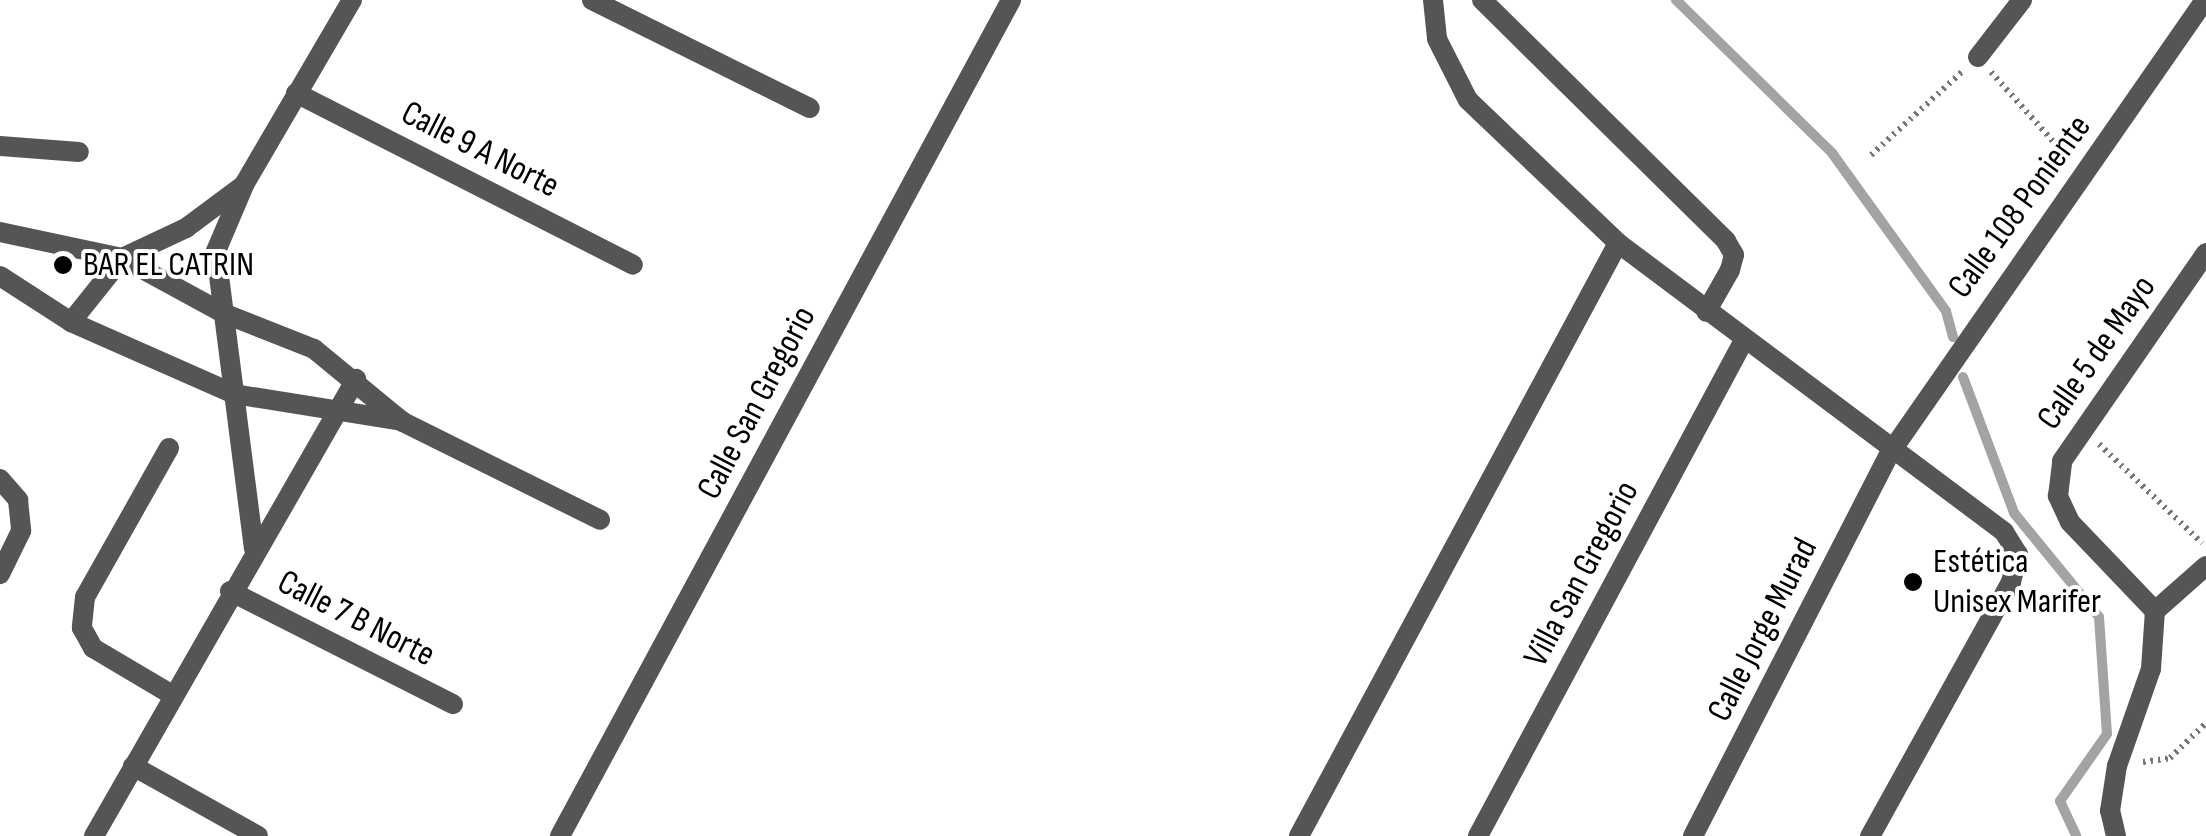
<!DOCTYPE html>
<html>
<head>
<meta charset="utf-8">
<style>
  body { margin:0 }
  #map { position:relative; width:2206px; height:836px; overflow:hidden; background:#fff; font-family:"Sofia Sans Condensed",sans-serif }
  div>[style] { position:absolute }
  .stream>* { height:10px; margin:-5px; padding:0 5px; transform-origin:5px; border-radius:5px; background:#a3a3a3 }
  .path>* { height:6px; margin-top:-3px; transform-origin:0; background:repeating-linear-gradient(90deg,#777 0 2.5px,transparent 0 7.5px) }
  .street>* { height:20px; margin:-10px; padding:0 10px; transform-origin:10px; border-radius:10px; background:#555 }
  .dots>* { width:28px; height:28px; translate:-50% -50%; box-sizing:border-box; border:5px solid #fff; border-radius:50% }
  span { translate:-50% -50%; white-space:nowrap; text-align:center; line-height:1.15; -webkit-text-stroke:8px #fff; paint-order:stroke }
  .street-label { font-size:35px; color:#000 }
  .poi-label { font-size:35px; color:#000 }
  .left { translate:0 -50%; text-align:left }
</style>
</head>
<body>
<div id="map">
  <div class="stream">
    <i style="left:1676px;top:0;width:219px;rotate:44.4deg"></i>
    <i style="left:1832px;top:153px;width:195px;rotate:54.2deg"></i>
    <i style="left:1946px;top:311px;width:27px;rotate:75deg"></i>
    <i style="left:1963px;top:377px;width:145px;rotate:69.4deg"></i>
    <i style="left:2014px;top:513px;width:134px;rotate:50.7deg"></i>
    <i style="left:2099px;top:617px;width:117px;rotate:86.1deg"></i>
    <i style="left:2107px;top:734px;width:82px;rotate:125deg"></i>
    <i style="left:2060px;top:801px;width:38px;rotate:65deg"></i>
  </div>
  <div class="path">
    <i style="left:1991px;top:72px;width:113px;rotate:48.2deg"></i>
    <i style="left:1871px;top:155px;width:123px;rotate:-42.4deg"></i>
    <i style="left:2099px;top:444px;width:143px;rotate:43.9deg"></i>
    <i style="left:2143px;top:762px;width:27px;rotate:-8deg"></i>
    <i style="left:2170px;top:758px;width:50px;rotate:-44.2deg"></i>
  </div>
  <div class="street">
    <i style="left:592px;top:0;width:243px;rotate:26.4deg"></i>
    <i style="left:1433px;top:0;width:39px;rotate:84deg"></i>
    <i style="left:1437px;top:39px;width:68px;rotate:63.1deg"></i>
    <i style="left:1468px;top:100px;width:207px;rotate:43.6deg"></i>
    <i style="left:1618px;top:243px;width:482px;rotate:36.8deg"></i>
    <i style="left:2004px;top:532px;width:26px;rotate:58deg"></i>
    <i style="left:2018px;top:554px;width:29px;rotate:104deg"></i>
    <i style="left:2011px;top:582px;width:291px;rotate:119deg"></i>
    <i style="left:1482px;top:0;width:343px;rotate:44.6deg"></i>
    <i style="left:1726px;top:241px;width:16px;rotate:60deg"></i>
    <i style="left:1734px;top:255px;width:16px;rotate:105deg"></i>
    <i style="left:1730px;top:270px;width:48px;rotate:119.7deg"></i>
    <i style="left:1978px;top:57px;width:72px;rotate:-52.3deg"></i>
    <i style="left:296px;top:93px;width:378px;rotate:27deg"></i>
    <i style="left:0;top:146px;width:79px;rotate:4.3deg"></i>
    <i style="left:0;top:232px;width:125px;rotate:12deg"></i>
    <i style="left:122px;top:258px;width:115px;rotate:28.6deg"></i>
    <i style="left:223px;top:313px;width:98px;rotate:21.6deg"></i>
    <i style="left:314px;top:349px;width:115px;rotate:39.4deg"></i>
    <i style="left:403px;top:422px;width:220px;rotate:26.4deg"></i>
    <i style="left:0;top:276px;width:85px;rotate:32.9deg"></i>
    <i style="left:71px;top:322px;width:178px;rotate:23.8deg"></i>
    <i style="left:234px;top:394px;width:170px;rotate:9.1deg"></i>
    <i style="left:71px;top:322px;width:82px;rotate:-51.4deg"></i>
    <i style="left:122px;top:258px;width:71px;rotate:-25.1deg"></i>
    <i style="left:186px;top:228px;width:72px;rotate:-36.6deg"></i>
    <i style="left:169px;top:448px;width:171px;rotate:119.4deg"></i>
    <i style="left:85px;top:597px;width:31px;rotate:96deg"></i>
    <i style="left:82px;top:628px;width:23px;rotate:61deg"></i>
    <i style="left:93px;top:648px;width:92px;rotate:30.7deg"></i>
    <i style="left:0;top:479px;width:28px;rotate:49deg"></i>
    <i style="left:18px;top:500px;width:31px;rotate:84deg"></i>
    <i style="left:21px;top:531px;width:48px;rotate:116deg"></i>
    <i style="left:254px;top:549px;width:300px;rotate:-97.3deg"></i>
    <i style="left:216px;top:251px;width:74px;rotate:-66.9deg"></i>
    <i style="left:245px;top:183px;width:212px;rotate:-59.7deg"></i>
    <i style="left:230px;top:591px;width:250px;rotate:26.9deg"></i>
    <i style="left:2155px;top:611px;width:68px;rotate:-41.4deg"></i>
    <i style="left:133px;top:766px;width:143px;rotate:29.2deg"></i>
    <i style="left:94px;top:836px;width:527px;rotate:-60.17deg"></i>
    <i style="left:560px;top:836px;width:950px;rotate:-61.65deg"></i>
    <i style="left:1299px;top:836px;width:673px;rotate:-61.72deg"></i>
    <i style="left:1478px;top:836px;width:561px;rotate:-61.79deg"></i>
    <i style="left:1693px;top:836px;width:431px;rotate:-62.8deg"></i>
    <i style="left:1890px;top:453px;width:552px;rotate:-55.19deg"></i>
    <i style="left:2116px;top:836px;width:26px;rotate:-103deg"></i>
    <i style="left:2110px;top:811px;width:46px;rotate:-81.2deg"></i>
    <i style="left:2117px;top:766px;width:103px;rotate:-70.7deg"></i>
    <i style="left:2151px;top:669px;width:58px;rotate:-86.1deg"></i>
    <i style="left:2155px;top:611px;width:123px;rotate:-133.7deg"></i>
    <i style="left:2070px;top:522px;width:29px;rotate:-115deg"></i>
    <i style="left:2058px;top:496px;width:35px;rotate:-83deg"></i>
    <i style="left:2062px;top:461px;width:253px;rotate:-55.3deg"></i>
  </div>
  <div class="dots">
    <i style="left:63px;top:265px;background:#000"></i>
    <i style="left:1913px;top:582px;background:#000"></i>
  </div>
  <div class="street-label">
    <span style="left:480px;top:150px;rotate:27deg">Calle 9 A Norte</span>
    <span style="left:2020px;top:207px;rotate:-54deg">Calle 108 Poniente</span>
    <span style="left:2097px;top:353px;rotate:-55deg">Calle 5 de Mayo</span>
    <span style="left:757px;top:403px;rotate:-62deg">Calle San Gregorio</span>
    <span style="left:1582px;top:574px;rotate:-62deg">Villa San Gregorio</span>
    <span style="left:356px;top:619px;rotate:27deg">Calle 7 B Norte</span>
    <span style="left:1763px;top:630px;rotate:-63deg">Calle Jorge Murad</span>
  </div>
  <div class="poi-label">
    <span class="left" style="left:83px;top:265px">BAR EL CATRIN</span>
    <span class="left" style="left:1933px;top:582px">Estética<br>Unisex Marifer</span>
  </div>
</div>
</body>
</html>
